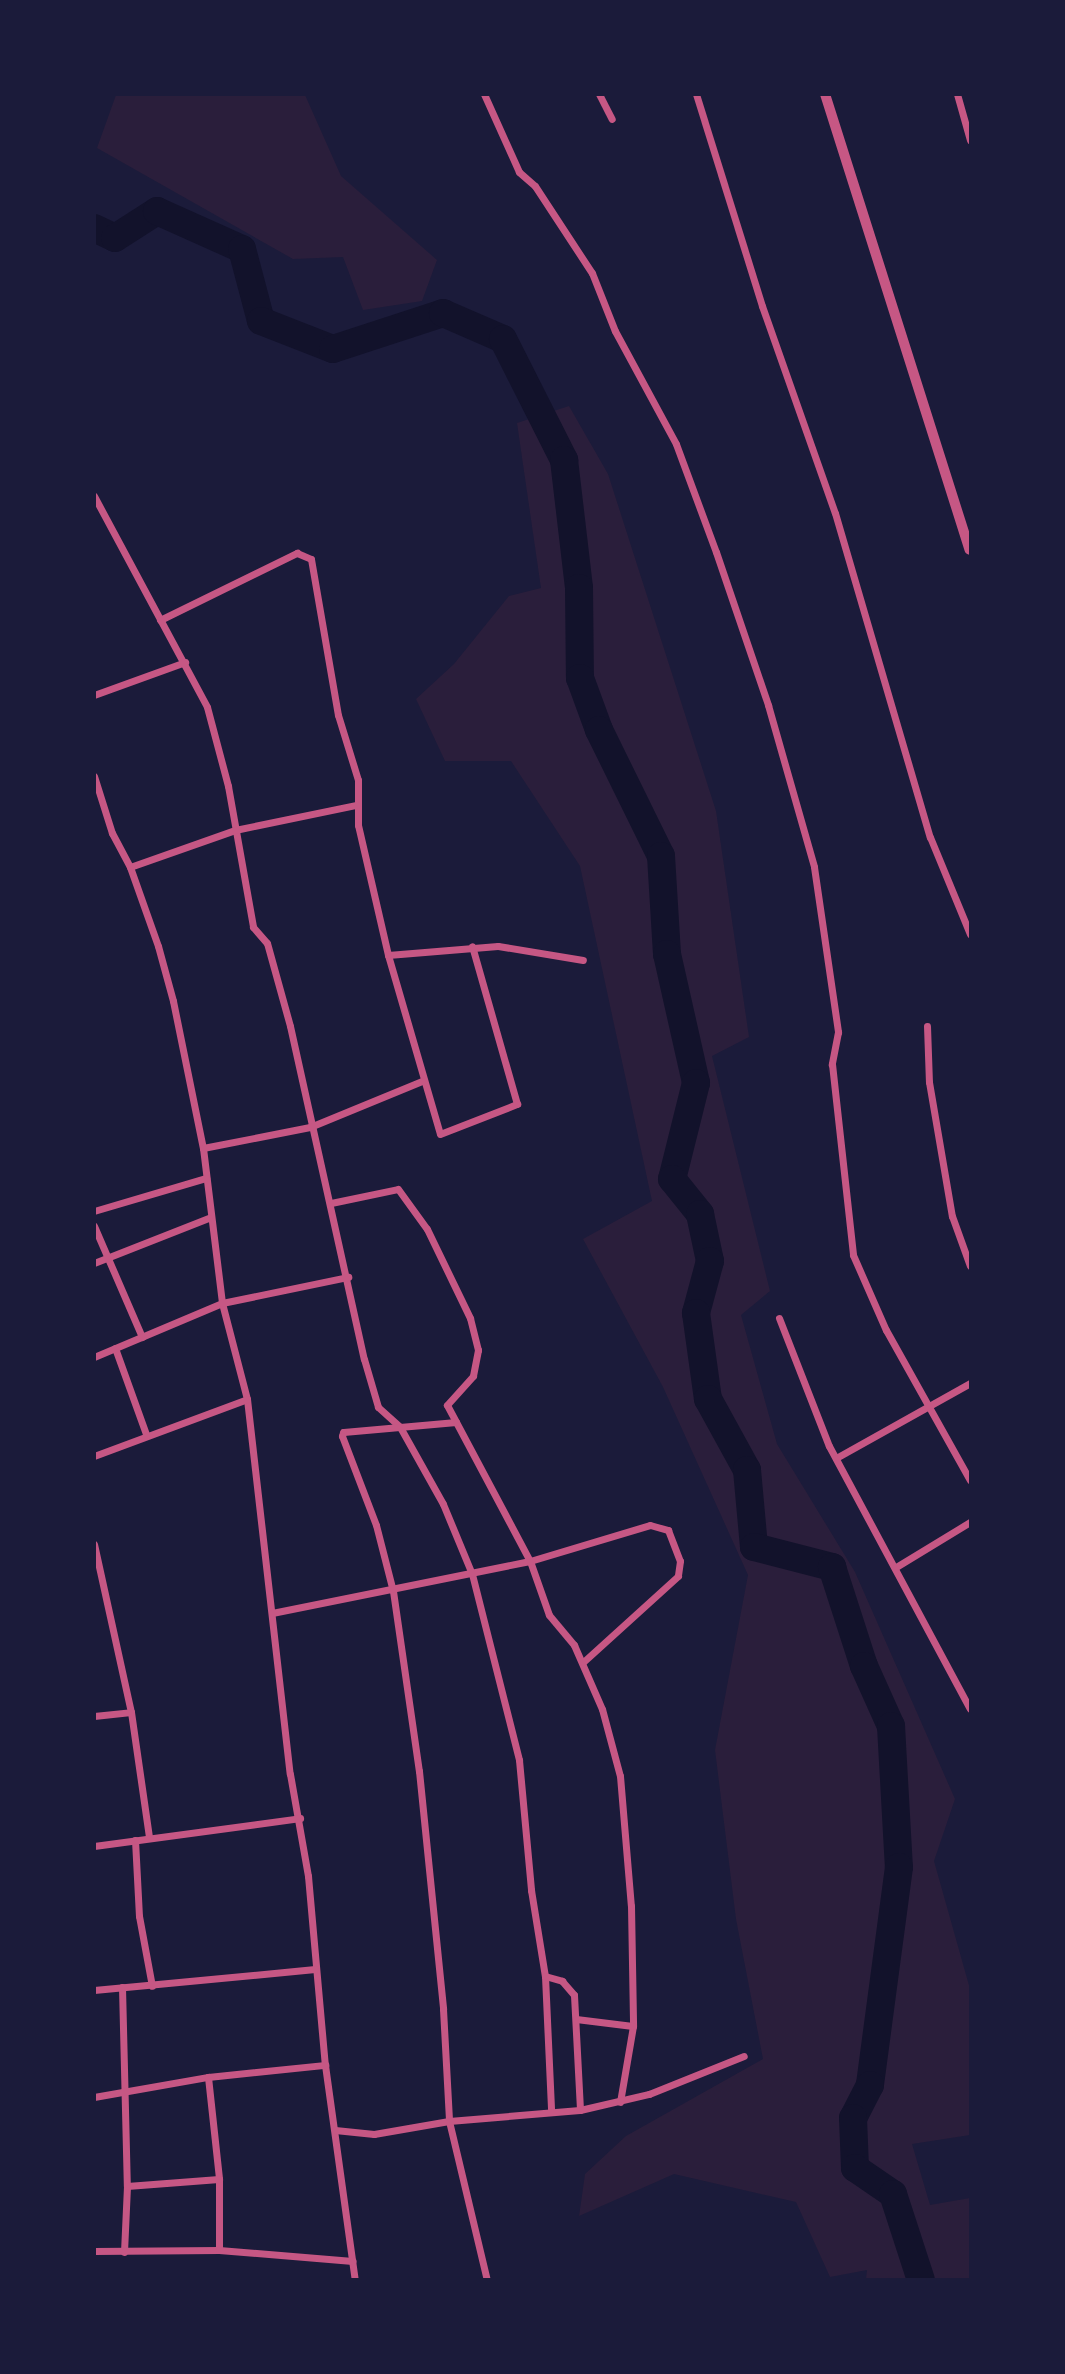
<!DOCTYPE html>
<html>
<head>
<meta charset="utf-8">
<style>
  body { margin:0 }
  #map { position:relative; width:1065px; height:2374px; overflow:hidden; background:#1b1b3a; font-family:"Work Sans",sans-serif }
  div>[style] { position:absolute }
  .green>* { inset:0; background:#2a1e3b }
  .river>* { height:28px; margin:-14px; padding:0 14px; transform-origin:14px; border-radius:14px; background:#12122b }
  .minor>* { height:7px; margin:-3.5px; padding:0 3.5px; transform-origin:3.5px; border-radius:3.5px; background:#c65784 }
  .tertiary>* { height:10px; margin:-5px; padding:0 5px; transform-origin:5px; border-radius:5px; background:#c65784 }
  span { translate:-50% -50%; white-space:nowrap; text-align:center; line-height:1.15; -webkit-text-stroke:6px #1b1b3a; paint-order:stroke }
  .frame { position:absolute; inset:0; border:96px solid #1b1b3a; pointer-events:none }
</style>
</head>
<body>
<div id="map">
  <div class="green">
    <i style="clip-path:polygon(116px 95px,305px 95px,341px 176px,437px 260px,422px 301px,363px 310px,343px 257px,293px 259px,97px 148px)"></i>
    <i style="clip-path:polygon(569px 406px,608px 474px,716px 811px,749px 1037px,712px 1056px,770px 1291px,741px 1315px,777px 1444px,855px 1572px,955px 1799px,934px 1861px,970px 1989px,970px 2135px,912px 2144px,930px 2205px,970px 2198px,970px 2279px,866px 2279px,867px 2270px,830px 2277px,796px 2202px,674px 2174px,579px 2216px,585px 2174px,626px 2136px,763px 2059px,736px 1919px,715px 1750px,748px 1575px,663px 1387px,583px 1239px,652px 1201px,580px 866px,511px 761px,445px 761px,416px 699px,454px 664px,509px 596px,541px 588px,517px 423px)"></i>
  </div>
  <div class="river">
    <i style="left:94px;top:228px;width:23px;rotate:25deg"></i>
    <i style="left:115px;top:238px;width:50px;rotate:-32.7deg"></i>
    <i style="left:157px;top:211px;width:93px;rotate:24.1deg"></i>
    <i style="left:242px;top:249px;width:74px;rotate:75.2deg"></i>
    <i style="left:261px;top:321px;width:77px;rotate:21.3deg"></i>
    <i style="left:333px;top:349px;width:116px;rotate:-18.1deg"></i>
    <i style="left:443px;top:313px;width:65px;rotate:23.4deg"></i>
    <i style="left:503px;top:339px;width:136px;rotate:63.2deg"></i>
    <i style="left:564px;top:460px;width:129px;rotate:83.3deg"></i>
    <i style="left:579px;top:588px;width:90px;rotate:89.4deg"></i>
    <i style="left:580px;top:678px;width:55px;rotate:69.9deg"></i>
    <i style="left:599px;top:730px;width:140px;rotate:63.8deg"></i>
    <i style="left:661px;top:856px;width:98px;rotate:86.5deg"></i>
    <i style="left:667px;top:954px;width:132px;rotate:77.3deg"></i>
    <i style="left:696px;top:1083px;width:99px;rotate:104deg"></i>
    <i style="left:672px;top:1179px;width:45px;rotate:51.3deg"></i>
    <i style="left:700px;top:1214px;width:48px;rotate:78deg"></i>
    <i style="left:710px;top:1261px;width:54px;rotate:105.1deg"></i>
    <i style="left:696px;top:1313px;width:87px;rotate:82.1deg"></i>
    <i style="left:708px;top:1399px;width:81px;rotate:61.2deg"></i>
    <i style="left:747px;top:1470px;width:77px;rotate:84.8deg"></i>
    <i style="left:754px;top:1547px;width:81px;rotate:14.4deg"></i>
    <i style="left:832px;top:1567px;width:104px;rotate:72.1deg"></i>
    <i style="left:864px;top:1666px;width:66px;rotate:65.8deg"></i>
    <i style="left:891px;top:1726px;width:141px;rotate:86.8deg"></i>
    <i style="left:899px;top:1867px;width:220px;rotate:97.6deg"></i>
    <i style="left:870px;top:2085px;width:37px;rotate:117deg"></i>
    <i style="left:853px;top:2118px;width:50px;rotate:87.7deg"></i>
    <i style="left:855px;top:2168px;width:46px;rotate:34.4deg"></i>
    <i style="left:893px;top:2194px;width:90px;rotate:72deg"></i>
  </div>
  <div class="minor">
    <i style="left:484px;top:94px;width:85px;rotate:65.8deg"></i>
    <i style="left:519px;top:172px;width:21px;rotate:41deg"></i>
    <i style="left:535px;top:186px;width:104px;rotate:56.8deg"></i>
    <i style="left:592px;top:273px;width:62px;rotate:68.4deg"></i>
    <i style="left:615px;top:331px;width:128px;rotate:61.6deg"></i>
    <i style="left:676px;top:444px;width:115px;rotate:69.7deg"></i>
    <i style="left:716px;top:552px;width:162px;rotate:71.2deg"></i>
    <i style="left:768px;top:705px;width:168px;rotate:74.1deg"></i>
    <i style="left:814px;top:867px;width:167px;rotate:81.7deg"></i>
    <i style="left:838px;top:1032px;width:33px;rotate:101deg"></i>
    <i style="left:832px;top:1064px;width:192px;rotate:83.7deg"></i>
    <i style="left:853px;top:1255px;width:82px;rotate:66.3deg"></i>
    <i style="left:886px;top:1330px;width:172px;rotate:60.8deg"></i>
    <i style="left:599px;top:94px;width:28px;rotate:63deg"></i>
    <i style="left:696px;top:94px;width:222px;rotate:72.7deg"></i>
    <i style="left:762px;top:306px;width:219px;rotate:70.6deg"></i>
    <i style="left:835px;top:513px;width:338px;rotate:73.7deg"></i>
    <i style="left:930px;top:837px;width:105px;rotate:67.6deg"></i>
    <i style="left:957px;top:94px;width:48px;rotate:74.2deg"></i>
    <i style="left:94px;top:496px;width:239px;rotate:61.8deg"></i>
    <i style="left:207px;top:707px;width:82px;rotate:75.1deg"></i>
    <i style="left:228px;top:786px;width:143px;rotate:79.9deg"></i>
    <i style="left:253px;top:927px;width:21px;rotate:49deg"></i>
    <i style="left:267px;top:943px;width:86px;rotate:74.5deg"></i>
    <i style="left:290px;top:1026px;width:341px;rotate:77.5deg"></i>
    <i style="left:364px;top:1359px;width:50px;rotate:73.7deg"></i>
    <i style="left:378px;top:1407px;width:30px;rotate:42deg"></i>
    <i style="left:400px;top:1427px;width:88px;rotate:60.8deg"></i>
    <i style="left:443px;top:1504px;width:76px;rotate:67.5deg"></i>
    <i style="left:472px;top:1574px;width:192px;rotate:75.8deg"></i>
    <i style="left:519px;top:1760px;width:131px;rotate:84.7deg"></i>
    <i style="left:531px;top:1890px;width:87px;rotate:80.8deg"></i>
    <i style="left:545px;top:1976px;width:134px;rotate:87.4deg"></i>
    <i style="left:160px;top:620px;width:153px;rotate:-26.1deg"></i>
    <i style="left:297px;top:553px;width:15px;rotate:23deg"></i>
    <i style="left:311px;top:559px;width:158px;rotate:80.2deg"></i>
    <i style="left:338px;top:715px;width:68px;rotate:72.9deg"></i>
    <i style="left:358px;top:780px;width:45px;rotate:90deg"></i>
    <i style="left:358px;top:825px;width:133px;rotate:77deg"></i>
    <i style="left:388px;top:955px;width:186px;rotate:73.8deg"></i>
    <i style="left:440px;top:1134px;width:83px;rotate:-21.3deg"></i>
    <i style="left:517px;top:1104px;width:164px;rotate:-105.9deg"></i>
    <i style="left:94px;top:695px;width:97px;rotate:-19.9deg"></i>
    <i style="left:94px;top:776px;width:60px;rotate:72.5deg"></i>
    <i style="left:112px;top:833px;width:38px;rotate:62deg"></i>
    <i style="left:130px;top:867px;width:84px;rotate:70.5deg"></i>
    <i style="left:158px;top:946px;width:57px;rotate:74.7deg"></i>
    <i style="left:173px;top:1001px;width:150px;rotate:78.5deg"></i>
    <i style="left:203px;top:1148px;width:156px;rotate:83deg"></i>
    <i style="left:222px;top:1303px;width:99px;rotate:75.4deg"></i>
    <i style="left:247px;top:1399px;width:377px;rotate:83.5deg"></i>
    <i style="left:290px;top:1774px;width:104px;rotate:80deg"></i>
    <i style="left:308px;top:1876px;width:190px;rotate:84.9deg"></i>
    <i style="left:325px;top:2065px;width:217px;rotate:82.1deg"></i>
    <i style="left:130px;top:867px;width:111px;rotate:-19.4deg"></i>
    <i style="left:235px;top:830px;width:124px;rotate:-11.7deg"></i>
    <i style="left:388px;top:955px;width:110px;rotate:-4.7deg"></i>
    <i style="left:498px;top:946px;width:86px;rotate:9.4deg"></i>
    <i style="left:927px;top:1026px;width:56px;rotate:88deg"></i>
    <i style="left:929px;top:1082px;width:136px;rotate:80.3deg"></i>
    <i style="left:952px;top:1216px;width:53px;rotate:70.2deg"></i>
    <i style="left:203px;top:1148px;width:109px;rotate:-11.1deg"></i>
    <i style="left:310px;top:1127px;width:121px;rotate:-22.3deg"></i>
    <i style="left:331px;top:1203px;width:68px;rotate:-11.8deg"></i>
    <i style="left:398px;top:1189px;width:49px;rotate:54.1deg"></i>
    <i style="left:427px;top:1229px;width:99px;rotate:64.2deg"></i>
    <i style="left:470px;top:1318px;width:33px;rotate:76deg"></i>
    <i style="left:478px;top:1350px;width:26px;rotate:101deg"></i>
    <i style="left:473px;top:1376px;width:39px;rotate:132deg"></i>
    <i style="left:447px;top:1405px;width:177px;rotate:62deg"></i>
    <i style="left:530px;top:1561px;width:57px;rotate:70.6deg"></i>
    <i style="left:549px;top:1615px;width:39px;rotate:50deg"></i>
    <i style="left:574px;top:1645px;width:70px;rotate:66.4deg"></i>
    <i style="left:602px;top:1709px;width:69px;rotate:75deg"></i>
    <i style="left:620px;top:1776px;width:130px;rotate:85.2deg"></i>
    <i style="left:631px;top:1906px;width:120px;rotate:89deg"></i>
    <i style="left:633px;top:2026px;width:77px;rotate:99.7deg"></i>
    <i style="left:94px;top:1211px;width:117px;rotate:-16.4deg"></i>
    <i style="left:94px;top:1226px;width:121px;rotate:66.6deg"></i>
    <i style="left:94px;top:1263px;width:123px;rotate:-21.5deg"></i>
    <i style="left:779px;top:1318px;width:137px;rotate:68.7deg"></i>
    <i style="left:829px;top:1446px;width:298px;rotate:61.8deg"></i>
    <i style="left:115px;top:1348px;width:91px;rotate:70.2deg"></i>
    <i style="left:94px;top:1357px;width:139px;rotate:-22.9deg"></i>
    <i style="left:222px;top:1303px;width:129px;rotate:-11.7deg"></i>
    <i style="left:456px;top:1422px;width:113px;rotate:174.9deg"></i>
    <i style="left:343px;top:1432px;width:4px;rotate:104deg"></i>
    <i style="left:342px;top:1436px;width:95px;rotate:69.1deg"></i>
    <i style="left:376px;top:1525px;width:68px;rotate:75.6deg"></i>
    <i style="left:393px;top:1591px;width:182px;rotate:81.8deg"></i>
    <i style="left:419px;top:1771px;width:239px;rotate:84.2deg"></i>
    <i style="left:443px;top:2009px;width:112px;rotate:86.9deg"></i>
    <i style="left:449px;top:2121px;width:163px;rotate:76.6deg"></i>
    <i style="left:94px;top:1456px;width:163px;rotate:-20.4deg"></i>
    <i style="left:836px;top:1458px;width:154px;rotate:-29.2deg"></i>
    <i style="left:94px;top:1544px;width:172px;rotate:77.6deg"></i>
    <i style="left:131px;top:1712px;width:126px;rotate:81.8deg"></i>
    <i style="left:896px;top:1567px;width:87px;rotate:-31.3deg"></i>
    <i style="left:272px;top:1613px;width:263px;rotate:-11.4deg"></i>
    <i style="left:530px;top:1561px;width:125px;rotate:-16.7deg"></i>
    <i style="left:650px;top:1525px;width:19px;rotate:16deg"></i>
    <i style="left:668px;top:1530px;width:33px;rotate:69deg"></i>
    <i style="left:680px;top:1561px;width:15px;rotate:98deg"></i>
    <i style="left:678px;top:1576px;width:128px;rotate:137.8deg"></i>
    <i style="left:94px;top:1716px;width:37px;rotate:-6deg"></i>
    <i style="left:135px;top:1840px;width:76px;rotate:87deg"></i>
    <i style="left:139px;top:1916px;width:71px;rotate:79.5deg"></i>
    <i style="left:94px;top:1846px;width:208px;rotate:-7.7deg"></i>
    <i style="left:545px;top:1976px;width:18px;rotate:16deg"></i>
    <i style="left:562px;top:1981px;width:18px;rotate:49deg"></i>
    <i style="left:574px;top:1995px;width:115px;rotate:87deg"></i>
    <i style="left:122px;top:1987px;width:199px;rotate:88.6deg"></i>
    <i style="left:127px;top:2186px;width:66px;rotate:92.6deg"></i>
    <i style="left:94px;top:1990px;width:222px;rotate:-5.4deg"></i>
    <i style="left:576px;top:2019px;width:57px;rotate:7deg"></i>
    <i style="left:208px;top:2077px;width:103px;rotate:83.8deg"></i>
    <i style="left:219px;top:2179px;width:71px;rotate:90deg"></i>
    <i style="left:94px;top:2097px;width:116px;rotate:-10deg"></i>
    <i style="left:208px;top:2077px;width:118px;rotate:-5.9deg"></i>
    <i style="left:335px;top:2130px;width:39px;rotate:6deg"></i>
    <i style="left:374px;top:2134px;width:76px;rotate:-9.8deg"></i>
    <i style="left:449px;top:2121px;width:131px;rotate:-4.8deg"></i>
    <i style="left:580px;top:2110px;width:71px;rotate:-13.1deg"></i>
    <i style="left:649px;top:2094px;width:102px;rotate:-21.8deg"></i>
    <i style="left:127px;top:2186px;width:92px;rotate:-4.4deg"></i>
    <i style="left:94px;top:2251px;width:125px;rotate:-0.5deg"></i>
    <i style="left:219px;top:2250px;width:134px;rotate:4.7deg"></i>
  </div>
  <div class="tertiary">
    <i style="left:825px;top:94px;width:478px;rotate:72.4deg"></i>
  </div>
  <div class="frame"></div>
</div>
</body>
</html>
